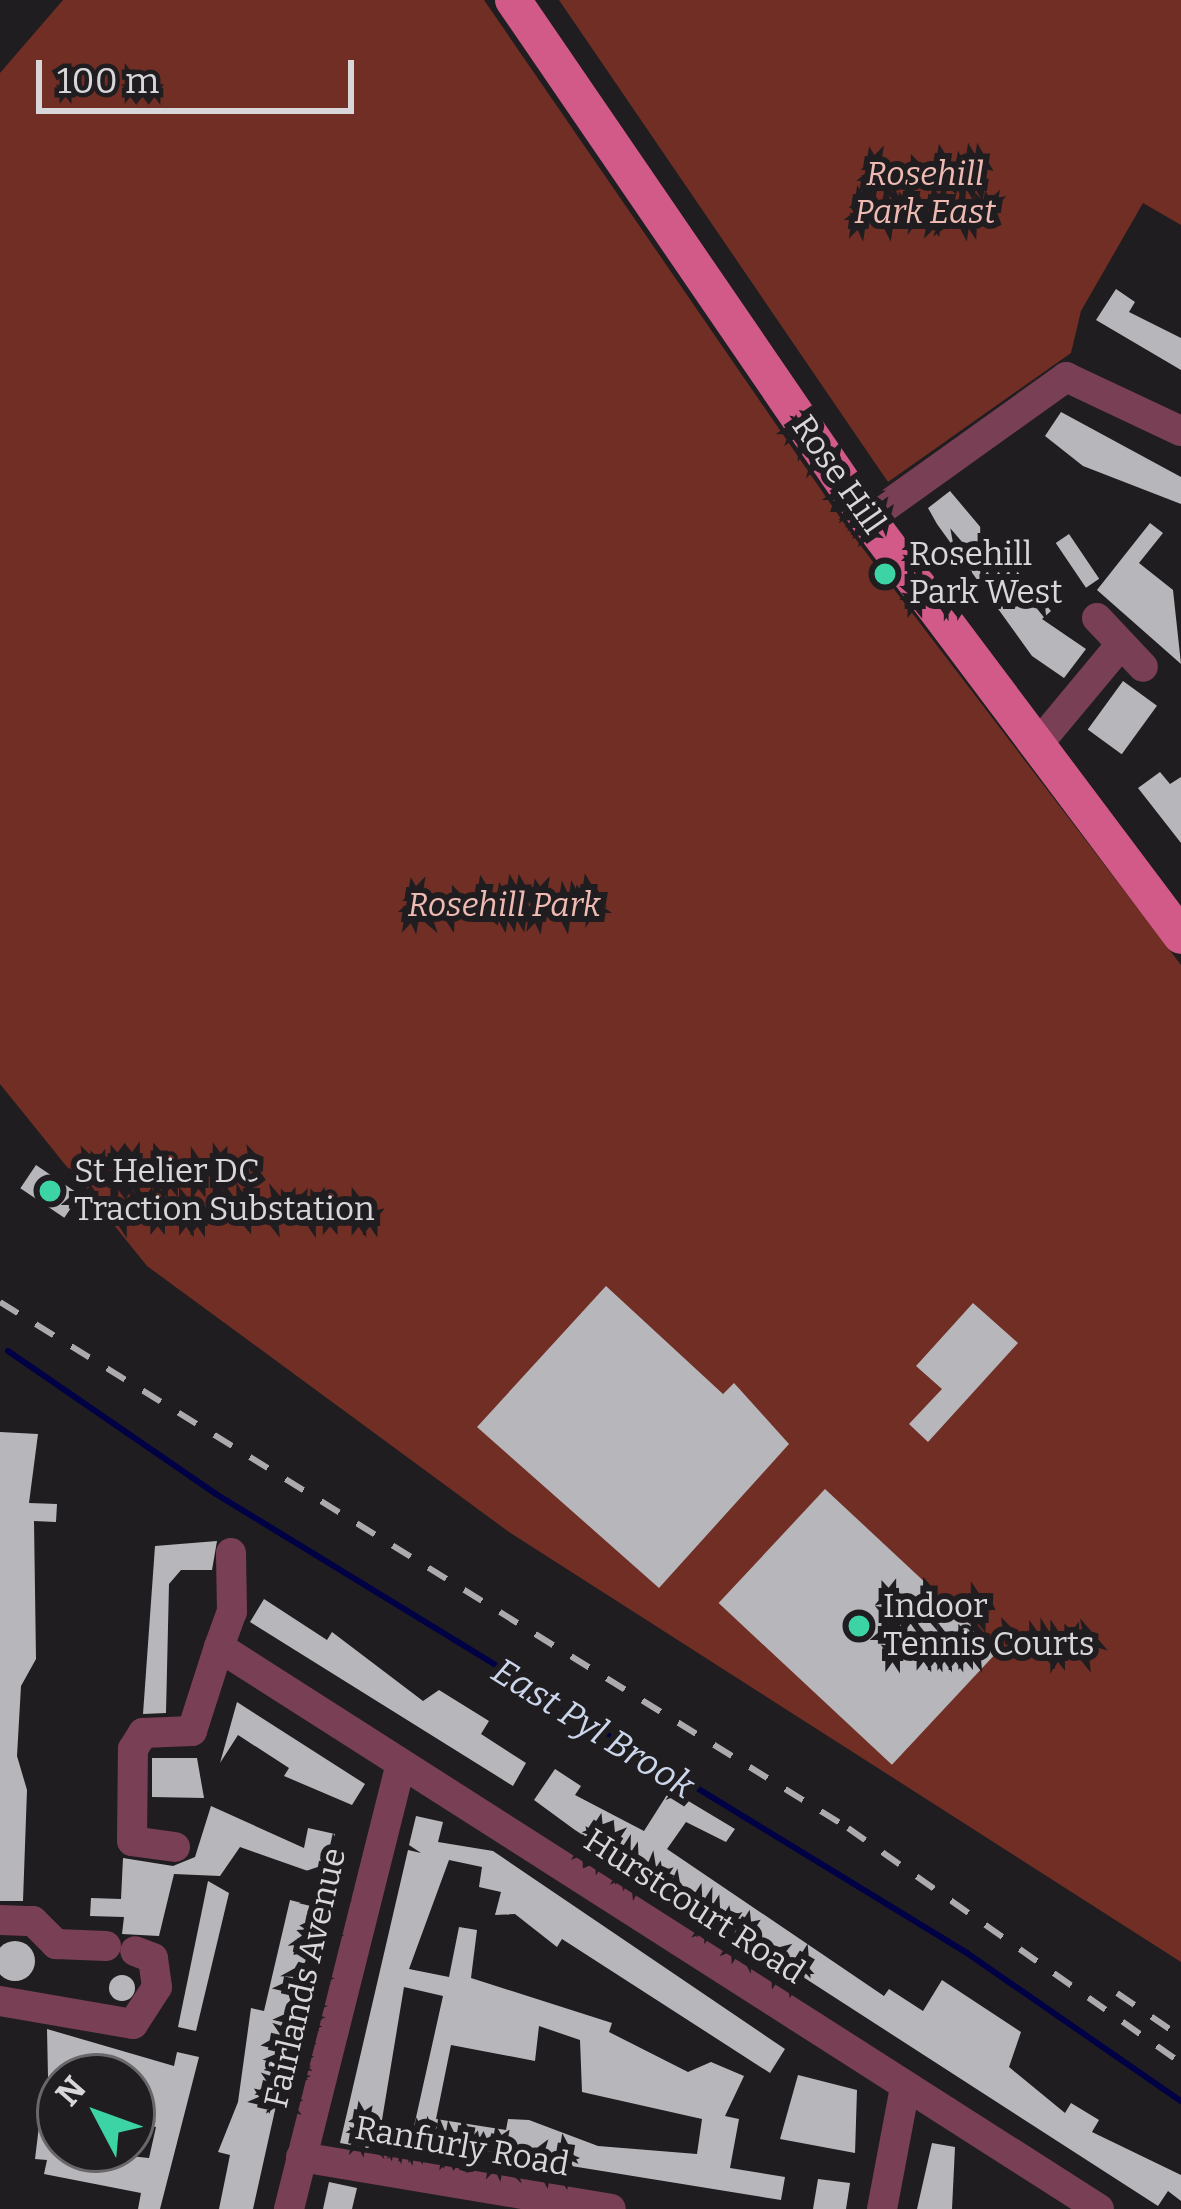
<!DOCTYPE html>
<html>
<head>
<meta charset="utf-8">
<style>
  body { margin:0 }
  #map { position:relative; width:1181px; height:2209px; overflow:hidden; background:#201d20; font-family:Bitter,serif }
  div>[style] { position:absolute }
  .green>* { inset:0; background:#702e24 }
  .stream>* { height:6px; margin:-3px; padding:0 3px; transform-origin:3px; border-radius:3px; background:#004 }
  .building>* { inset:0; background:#b7b7bb; transform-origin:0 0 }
  .round { border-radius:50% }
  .minor>* { height:30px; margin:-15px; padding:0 15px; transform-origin:15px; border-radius:15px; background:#793f54 }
  .major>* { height:36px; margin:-18px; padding:0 18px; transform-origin:18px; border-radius:18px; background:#d25a89 }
  .rail>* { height:6px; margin-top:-3px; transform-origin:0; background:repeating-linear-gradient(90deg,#adaaad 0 21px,transparent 0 42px) }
  .dots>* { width:33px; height:33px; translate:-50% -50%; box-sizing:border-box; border:6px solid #201d20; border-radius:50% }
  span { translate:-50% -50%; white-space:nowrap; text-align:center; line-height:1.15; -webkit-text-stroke:12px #201d20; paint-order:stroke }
  .park-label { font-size:33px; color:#eebab1; font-style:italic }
  .street-label { font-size:33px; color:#d8d6d8 }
  .poi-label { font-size:33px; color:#d8d6d8 }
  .left { translate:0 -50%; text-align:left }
  .water-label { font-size:36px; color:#cbd6eb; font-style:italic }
  .north { position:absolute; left:36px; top:2053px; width:120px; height:120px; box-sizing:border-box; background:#201d20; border:3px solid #6a676a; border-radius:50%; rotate:311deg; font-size:33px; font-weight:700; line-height:48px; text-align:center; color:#d8d6d8 }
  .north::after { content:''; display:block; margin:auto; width:42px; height:54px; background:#3cd4a4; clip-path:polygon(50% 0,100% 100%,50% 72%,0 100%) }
  .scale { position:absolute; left:36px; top:60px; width:318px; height:54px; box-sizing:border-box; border:6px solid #d8d6d8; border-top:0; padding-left:15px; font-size:36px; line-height:42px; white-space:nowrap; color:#d8d6d8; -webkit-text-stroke:9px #201d20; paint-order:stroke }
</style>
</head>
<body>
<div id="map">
  <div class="green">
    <i style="clip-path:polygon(63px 0,484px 0,848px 529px,1181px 965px,1181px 1962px,509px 1532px,147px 1266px,0 1084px,0 73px)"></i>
    <i style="clip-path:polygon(559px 0,1181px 0,1181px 225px,1143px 203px,1081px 311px,1071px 353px,888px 482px)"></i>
  </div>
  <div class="stream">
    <i style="left:8px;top:1351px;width:252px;rotate:34.5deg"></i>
    <i style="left:216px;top:1494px;width:880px;rotate:31.43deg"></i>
    <i style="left:967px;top:1953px;width:260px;rotate:34.7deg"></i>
  </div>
  <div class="building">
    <i style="clip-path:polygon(1116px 289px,1135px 302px,1129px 312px,1181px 338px,1181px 370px,1096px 320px)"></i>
    <i style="clip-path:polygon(1061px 412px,1181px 477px,1181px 504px,1083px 466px,1045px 436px)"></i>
    <i style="clip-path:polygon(950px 491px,1051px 611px,1042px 619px,1086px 649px,1064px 678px,1032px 656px,937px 524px,928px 508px)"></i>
    <i style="clip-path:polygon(1150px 523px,1163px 533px,1139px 563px,1173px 590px,1181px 664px,1097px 590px)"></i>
    <i style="left:1069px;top:534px;width:54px;height:16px;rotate:56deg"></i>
    <i style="left:1123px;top:681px;width:42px;height:60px;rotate:36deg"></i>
    <i style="clip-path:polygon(1160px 772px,1170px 784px,1181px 777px,1181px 843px,1138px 788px)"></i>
    <i style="left:36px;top:1165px;width:53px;height:28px;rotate:34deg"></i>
    <i style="clip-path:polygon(606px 1286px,723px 1394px,734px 1383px,789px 1444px,659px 1588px,477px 1427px)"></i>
    <i style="clip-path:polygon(973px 1303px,1018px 1343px,928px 1442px,909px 1424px,942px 1389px,916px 1366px)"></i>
    <i style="clip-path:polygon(0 1432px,38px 1434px,29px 1503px,57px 1504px,56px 1522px,34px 1521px,36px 1659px,21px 1686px,17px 1756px,27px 1790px,23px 1901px,0 1901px)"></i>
    <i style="left:825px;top:1489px;width:237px;height:156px;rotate:43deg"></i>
    <i style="clip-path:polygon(217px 1541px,212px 1570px,181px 1570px,169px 1584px,166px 1713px,143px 1714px,155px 1546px)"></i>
    <i style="clip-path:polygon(264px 1599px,327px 1640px,332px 1632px,423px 1701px,439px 1690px,489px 1721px,481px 1734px,526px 1763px,513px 1786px,250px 1622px)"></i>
    <i style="clip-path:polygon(237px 1702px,365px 1784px,352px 1805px,284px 1776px,289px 1768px,238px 1735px,220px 1763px)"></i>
    <i style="clip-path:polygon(152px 1758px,197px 1758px,204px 1798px,152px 1797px)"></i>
    <i style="clip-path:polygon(555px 1769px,581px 1786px,575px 1795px,644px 1831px,670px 1790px,735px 1829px,726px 1842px,686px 1822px,667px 1849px,884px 1996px,889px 1989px,923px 2011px,942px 1980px,1021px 2032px,1009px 2067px,1065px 2113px,1071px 2103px,1099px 2120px,1092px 2132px,1181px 2175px,1181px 2201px,1168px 2191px,1158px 2206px,575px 1830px,534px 1800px)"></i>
    <i style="clip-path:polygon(211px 1806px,304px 1848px,308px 1828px,335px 1834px,325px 1877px,240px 1847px,220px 1876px,174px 1874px,159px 1936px,122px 1934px,124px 1917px,90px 1916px,91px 1898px,121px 1899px,123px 1858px,173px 1866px,195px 1857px)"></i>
    <i style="clip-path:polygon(evenodd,416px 1816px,443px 1822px,438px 1842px,493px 1851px,785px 2049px,770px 2073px,562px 1939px,557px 1947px,515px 1914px,495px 1915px,501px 1892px,479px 1887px,482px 1867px,449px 1860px,409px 1969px,449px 1977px,459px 1927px,477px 1930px,471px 1978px,612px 2023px,609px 2032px,688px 2072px,711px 2062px,744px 2076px,725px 2116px,739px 2119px,730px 2168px,785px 2177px,781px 2200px,411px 2140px,443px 1996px,404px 1987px,379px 2138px,368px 2148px,340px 2143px,408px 1850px,421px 1853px,409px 1845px,416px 1816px,539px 2026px,580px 2040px,582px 2092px,702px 2119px,697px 2154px,598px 2146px,529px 2120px,508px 2119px,506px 2130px,436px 2119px,451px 2045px,535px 2061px,539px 2026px)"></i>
    <i style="clip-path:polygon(208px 1881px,229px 1893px,196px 2031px,178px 2027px)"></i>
    <i style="clip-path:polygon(290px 1900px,321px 1908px,271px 2128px,253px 2209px,219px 2209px,230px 2155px,218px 2152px,238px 2102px,251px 2008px,264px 2011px)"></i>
    <i class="round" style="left:-5px;top:1941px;width:40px;height:40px"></i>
    <i class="round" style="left:109px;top:1975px;width:26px;height:26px"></i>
    <i style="clip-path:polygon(47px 2029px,174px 2066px,177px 2052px,199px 2057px,160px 2209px,138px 2209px,141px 2193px,44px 2174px,47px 2160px,35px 2159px,42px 2101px,60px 2101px,60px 2149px,149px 2158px,156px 2127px,132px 2122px,132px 2077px,48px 2077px)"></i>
    <i style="clip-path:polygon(798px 2075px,857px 2090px,855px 2153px,780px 2139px)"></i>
    <i style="clip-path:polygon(932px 2143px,955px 2147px,952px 2209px,917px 2209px)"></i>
    <i style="clip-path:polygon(818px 2179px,850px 2183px,846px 2209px,813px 2209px)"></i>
    <i style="clip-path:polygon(329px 2182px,357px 2188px,352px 2209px,323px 2209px)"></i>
  </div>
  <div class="minor">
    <i style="left:868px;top:519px;width:244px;rotate:-35.6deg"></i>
    <i style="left:1066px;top:377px;width:127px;rotate:25.2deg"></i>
    <i style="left:1097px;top:618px;width:67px;rotate:46.8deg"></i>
    <i style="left:1038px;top:744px;width:125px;rotate:-50.2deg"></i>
    <i style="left:219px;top:1647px;width:37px;rotate:-70deg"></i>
    <i style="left:232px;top:1612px;width:59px;rotate:-91deg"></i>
    <i style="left:175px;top:1847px;width:43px;rotate:-172.1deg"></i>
    <i style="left:132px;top:1841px;width:92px;rotate:-89.4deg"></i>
    <i style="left:133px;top:1749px;width:19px;rotate:-58deg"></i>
    <i style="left:143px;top:1733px;width:49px;rotate:-2.3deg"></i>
    <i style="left:192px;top:1731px;width:88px;rotate:-72.2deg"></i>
    <i style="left:219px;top:1647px;width:1044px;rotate:32.56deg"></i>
    <i style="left:0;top:1920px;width:33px;rotate:2deg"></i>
    <i style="left:33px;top:1921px;width:33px;rotate:45deg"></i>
    <i style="left:56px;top:1944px;width:50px;rotate:2.3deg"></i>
    <i style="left:0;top:2001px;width:135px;rotate:9.8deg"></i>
    <i style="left:133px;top:2024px;width:44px;rotate:-57deg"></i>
    <i style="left:157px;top:1987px;width:29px;rotate:-98deg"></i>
    <i style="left:153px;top:1958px;width:19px;rotate:-159deg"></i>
    <i style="left:301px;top:2157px;width:314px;rotate:9.5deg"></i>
    <i style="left:289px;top:2209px;width:455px;rotate:-75.9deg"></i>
    <i style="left:882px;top:2209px;width:124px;rotate:-79.3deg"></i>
  </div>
  <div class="major">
    <i style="left:513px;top:0;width:629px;rotate:55.63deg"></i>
    <i style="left:868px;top:519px;width:521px;rotate:53.11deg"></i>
  </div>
  <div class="rail">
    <i style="left:0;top:1302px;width:998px;rotate:31.81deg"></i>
    <i style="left:848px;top:1828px;width:408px;rotate:35.2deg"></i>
    <i style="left:1117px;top:1993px;width:78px;rotate:34.5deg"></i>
  </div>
  <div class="dots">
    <i style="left:885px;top:574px;background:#3cd4a4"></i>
    <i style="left:50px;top:1191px;background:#3cd4a4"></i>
    <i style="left:859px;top:1626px;background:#3cd4a4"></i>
  </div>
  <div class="park-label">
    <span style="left:925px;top:194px">Rosehill<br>Park East</span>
    <span style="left:504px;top:906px">Rosehill Park</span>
  </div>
  <div class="street-label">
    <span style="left:838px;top:475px;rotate:55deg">Rose Hill</span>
    <span style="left:694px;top:1907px;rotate:33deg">Hurstcourt Road</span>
    <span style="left:306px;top:1978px;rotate:-77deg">Fairlands Avenue</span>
    <span style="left:462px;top:2147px;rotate:10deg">Ranfurly Road</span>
  </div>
  <div class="poi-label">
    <span class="left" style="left:909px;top:574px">Rosehill<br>Park West</span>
    <span class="left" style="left:74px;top:1191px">St Helier DC<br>Traction Substation</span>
    <span class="left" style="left:883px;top:1626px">Indoor<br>Tennis Courts</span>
  </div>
  <div class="water-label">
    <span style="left:593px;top:1729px;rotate:32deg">East Pyl Brook</span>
  </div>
  <div class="north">N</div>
  <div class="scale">100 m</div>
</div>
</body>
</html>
